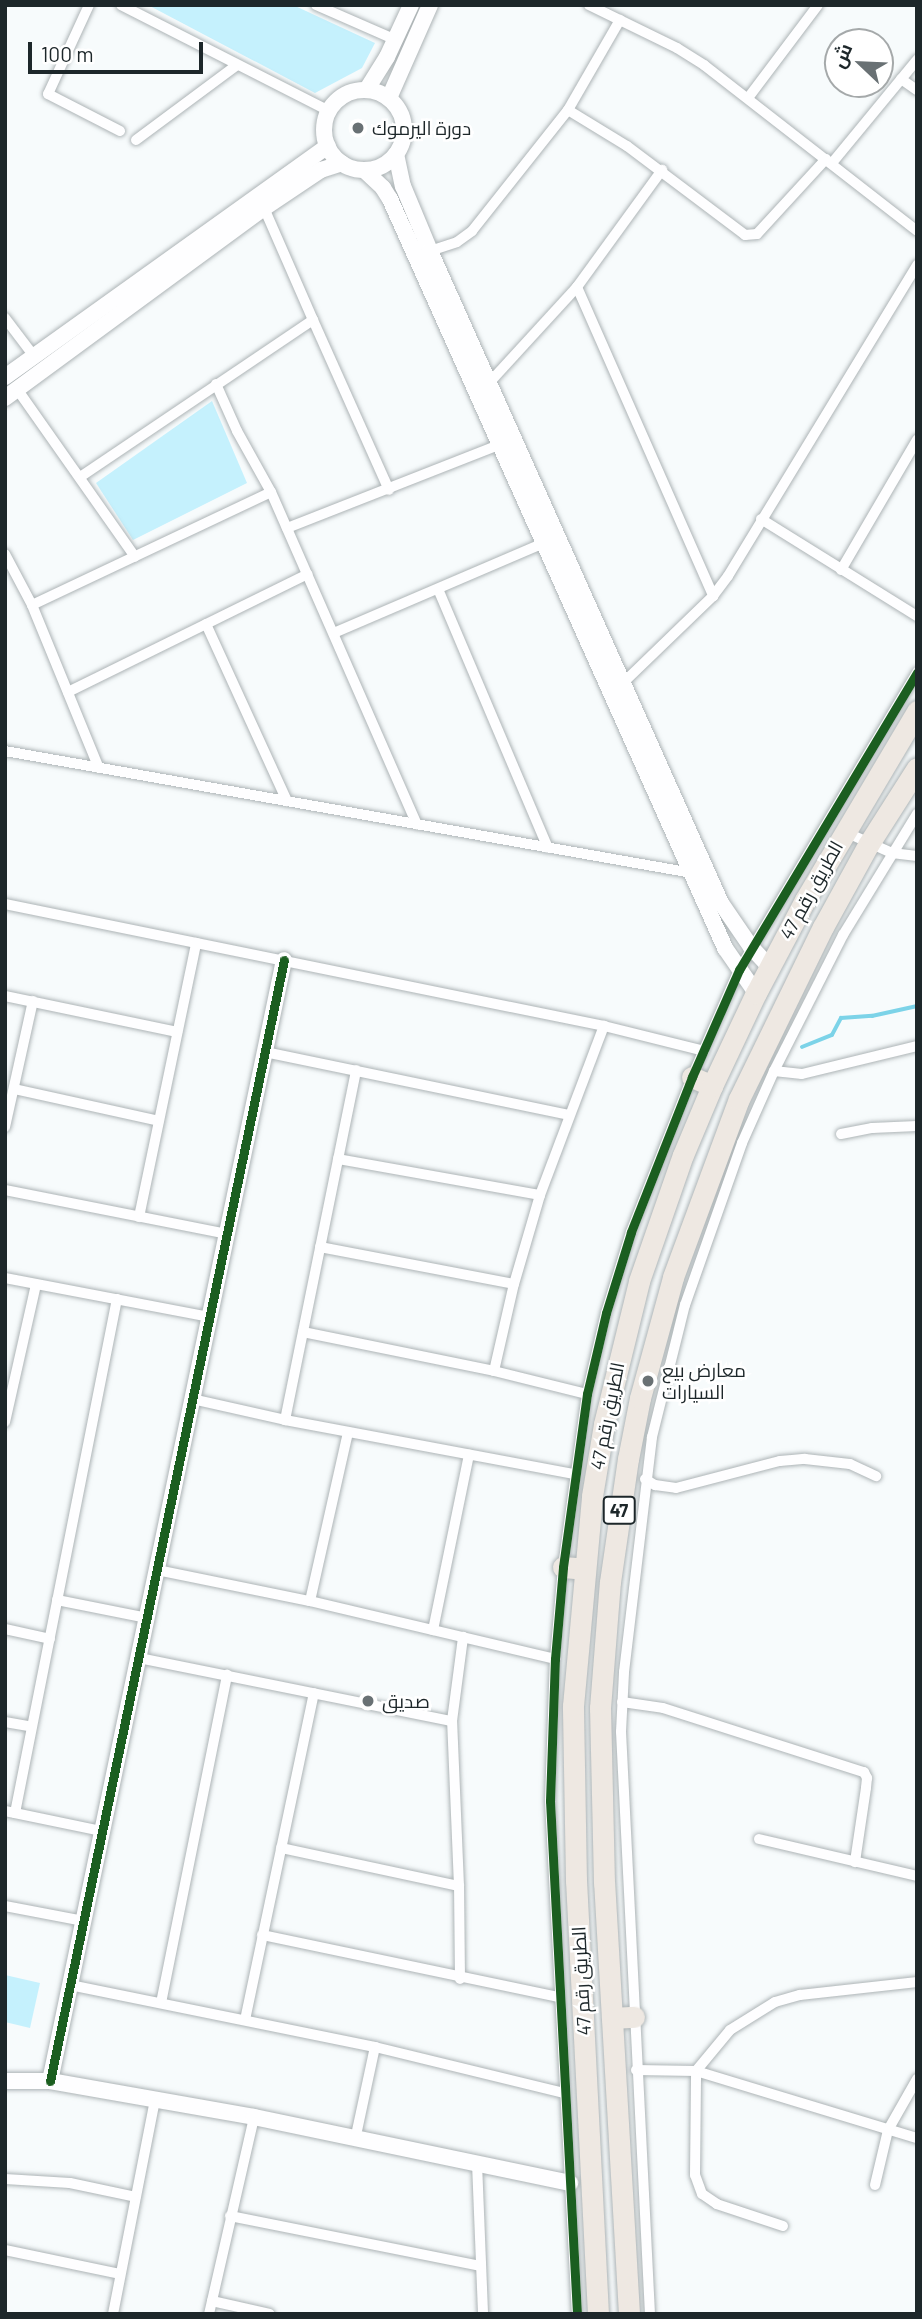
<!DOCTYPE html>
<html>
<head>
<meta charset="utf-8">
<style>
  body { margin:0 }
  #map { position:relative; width:922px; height:2319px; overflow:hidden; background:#f7fbfc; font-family:Barlow,Cairo,sans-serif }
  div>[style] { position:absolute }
  .green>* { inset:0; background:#c5f1fd }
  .stream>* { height:3.5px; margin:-1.75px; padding:0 1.75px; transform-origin:1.75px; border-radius:1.75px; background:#7cd3e8 }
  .roads { filter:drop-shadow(0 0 2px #adb4b6) drop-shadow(0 0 2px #adb4b6) }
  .street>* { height:10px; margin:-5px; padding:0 5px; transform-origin:5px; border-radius:5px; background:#fefeff }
  .secondary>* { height:16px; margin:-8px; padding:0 8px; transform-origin:8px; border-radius:8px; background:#fefeff }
  .secondary>.ring { margin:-8px; padding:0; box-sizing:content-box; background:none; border:16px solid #fefeff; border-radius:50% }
  .highway>* { height:21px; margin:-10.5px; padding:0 10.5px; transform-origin:10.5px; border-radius:10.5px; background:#eee8e2 }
  .cycleway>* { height:9px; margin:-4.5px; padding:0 4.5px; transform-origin:4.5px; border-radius:4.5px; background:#1b5e20 }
  .dots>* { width:19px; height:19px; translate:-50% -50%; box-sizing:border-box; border:4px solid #fff; border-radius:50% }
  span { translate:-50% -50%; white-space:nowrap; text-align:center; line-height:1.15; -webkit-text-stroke:5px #fff; paint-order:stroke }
  .shield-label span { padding:2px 5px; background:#fff; border:2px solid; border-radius:5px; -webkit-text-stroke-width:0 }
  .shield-label { font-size:18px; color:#1d272a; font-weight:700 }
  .poi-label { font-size:19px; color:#1d272a }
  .left { translate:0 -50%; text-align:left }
  .street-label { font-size:19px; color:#1d272a }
  .frame { position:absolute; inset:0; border:7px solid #1d272a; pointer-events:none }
  .north { position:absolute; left:824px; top:28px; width:70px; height:70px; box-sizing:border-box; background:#fff; border:2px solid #a5a9aa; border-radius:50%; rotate:293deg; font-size:19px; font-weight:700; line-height:28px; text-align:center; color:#1d272a }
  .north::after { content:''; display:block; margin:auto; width:24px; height:32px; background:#697174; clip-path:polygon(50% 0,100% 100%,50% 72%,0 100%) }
  .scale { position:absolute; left:28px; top:42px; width:175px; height:32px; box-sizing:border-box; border:4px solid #1d272a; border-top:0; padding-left:9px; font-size:21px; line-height:24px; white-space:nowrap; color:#1d272a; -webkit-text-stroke:5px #fff; paint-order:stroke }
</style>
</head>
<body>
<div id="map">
  <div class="green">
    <i style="clip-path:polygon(148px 5px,293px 5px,375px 43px,362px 68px,315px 93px)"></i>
    <i style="clip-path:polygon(212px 401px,247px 483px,133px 540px,96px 483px)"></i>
    <i style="clip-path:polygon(5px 1975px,40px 1983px,30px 2028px,5px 2022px)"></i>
  </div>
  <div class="stream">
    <i style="left:802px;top:1047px;width:32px;rotate:-22deg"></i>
    <i style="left:832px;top:1035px;width:19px;rotate:-62deg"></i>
    <i style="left:841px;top:1018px;width:31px;rotate:-4deg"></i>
    <i style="left:872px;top:1016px;width:46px;rotate:-12.5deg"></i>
  </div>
  <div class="roads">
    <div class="street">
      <i style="left:89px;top:5px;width:98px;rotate:114.7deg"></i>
      <i style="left:48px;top:94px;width:81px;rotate:27.2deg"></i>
      <i style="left:121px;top:5px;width:233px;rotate:27deg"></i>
      <i style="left:316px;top:5px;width:87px;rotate:23.6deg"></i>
      <i style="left:589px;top:5px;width:98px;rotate:26deg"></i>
      <i style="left:677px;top:48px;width:32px;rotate:32deg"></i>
      <i style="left:704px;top:65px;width:270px;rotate:37.9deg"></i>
      <i style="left:901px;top:79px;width:19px;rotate:35deg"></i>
      <i style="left:748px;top:98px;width:116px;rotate:-53deg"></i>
      <i style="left:568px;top:110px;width:69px;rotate:31.4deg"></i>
      <i style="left:627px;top:146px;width:148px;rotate:37deg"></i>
      <i style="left:745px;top:235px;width:12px;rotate:-5deg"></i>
      <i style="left:757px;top:234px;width:102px;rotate:-47.4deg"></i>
      <i style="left:136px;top:140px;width:126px;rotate:-36.6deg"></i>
      <i style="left:832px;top:163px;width:134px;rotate:-50.5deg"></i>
      <i style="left:430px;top:251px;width:28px;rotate:-18deg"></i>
      <i style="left:457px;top:242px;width:19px;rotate:-36deg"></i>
      <i style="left:472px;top:231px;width:154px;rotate:-51.6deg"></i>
      <i style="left:568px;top:110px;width:104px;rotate:-60deg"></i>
      <i style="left:577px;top:287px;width:338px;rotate:66.2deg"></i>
      <i style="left:5px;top:318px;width:48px;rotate:52.7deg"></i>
      <i style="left:313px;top:320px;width:186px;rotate:65.9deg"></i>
      <i style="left:490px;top:382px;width:129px;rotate:-47.5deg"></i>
      <i style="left:577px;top:287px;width:145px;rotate:-54deg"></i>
      <i style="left:216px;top:384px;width:51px;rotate:65.9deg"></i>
      <i style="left:237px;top:431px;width:70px;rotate:60.9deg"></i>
      <i style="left:271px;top:492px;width:363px;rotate:66.3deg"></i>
      <i style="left:17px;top:389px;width:205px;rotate:54.9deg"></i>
      <i style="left:80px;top:477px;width:281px;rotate:-34deg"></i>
      <i style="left:313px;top:320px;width:122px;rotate:-113.6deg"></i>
      <i style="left:761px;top:519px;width:184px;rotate:31.9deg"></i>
      <i style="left:287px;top:528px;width:235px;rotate:-21.4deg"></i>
      <i style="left:5px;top:554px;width:58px;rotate:62.1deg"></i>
      <i style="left:32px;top:605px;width:176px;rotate:67.7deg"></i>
      <i style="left:841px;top:570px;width:151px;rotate:-59.7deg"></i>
      <i style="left:438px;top:589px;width:281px;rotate:67deg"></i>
      <i style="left:32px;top:605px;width:264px;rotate:-25.3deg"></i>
      <i style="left:206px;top:624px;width:195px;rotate:65.4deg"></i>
      <i style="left:334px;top:633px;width:228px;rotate:-23.2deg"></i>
      <i style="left:623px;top:683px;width:125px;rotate:-44deg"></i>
      <i style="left:713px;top:596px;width:25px;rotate:-53deg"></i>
      <i style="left:728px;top:576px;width:364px;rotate:-58.7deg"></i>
      <i style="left:68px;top:692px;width:267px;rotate:-26.2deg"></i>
      <i style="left:5px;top:751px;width:698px;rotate:10.07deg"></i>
      <i style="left:843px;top:831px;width:54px;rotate:24.2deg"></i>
      <i style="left:892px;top:853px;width:25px;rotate:7deg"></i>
      <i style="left:5px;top:904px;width:611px;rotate:11.51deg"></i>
      <i style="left:604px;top:1026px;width:103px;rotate:14deg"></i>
      <i style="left:5px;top:996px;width:176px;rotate:11.8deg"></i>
      <i style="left:265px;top:1052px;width:310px;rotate:11.7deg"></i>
      <i style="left:774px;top:1071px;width:28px;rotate:6deg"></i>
      <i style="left:802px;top:1074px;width:118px;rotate:-13.7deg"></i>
      <i style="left:14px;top:1089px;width:148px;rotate:12.4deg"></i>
      <i style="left:5px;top:1127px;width:129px;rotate:-77.5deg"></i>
      <i style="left:841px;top:1134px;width:32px;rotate:-11deg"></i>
      <i style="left:872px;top:1128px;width:45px;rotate:-2.5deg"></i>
      <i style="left:338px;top:1159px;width:205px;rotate:10.1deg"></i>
      <i style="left:5px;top:1190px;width:226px;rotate:11.2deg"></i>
      <i style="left:139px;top:1217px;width:280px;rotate:-78.2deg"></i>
      <i style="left:320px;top:1247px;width:197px;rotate:10.8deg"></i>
      <i style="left:5px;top:1278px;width:209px;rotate:10.8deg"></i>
      <i style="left:303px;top:1332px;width:195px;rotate:11.5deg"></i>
      <i style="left:494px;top:1371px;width:96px;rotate:13.9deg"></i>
      <i style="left:494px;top:1371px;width:89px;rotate:-77.1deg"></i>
      <i style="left:514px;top:1284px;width:93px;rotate:-73.7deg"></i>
      <i style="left:540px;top:1195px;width:181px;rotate:-69.3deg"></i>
      <i style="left:192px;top:1399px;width:95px;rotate:12.7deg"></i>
      <i style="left:285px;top:1420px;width:293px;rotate:10.6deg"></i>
      <i style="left:285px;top:1420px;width:357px;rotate:-78.5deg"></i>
      <i style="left:5px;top:1422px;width:141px;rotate:-77.3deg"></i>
      <i style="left:645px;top:1479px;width:12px;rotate:31deg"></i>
      <i style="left:655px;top:1485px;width:21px;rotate:8deg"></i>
      <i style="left:676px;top:1488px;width:107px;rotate:-14.6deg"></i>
      <i style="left:780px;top:1461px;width:25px;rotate:-5deg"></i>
      <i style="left:805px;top:1459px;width:45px;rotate:6.3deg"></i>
      <i style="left:850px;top:1464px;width:29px;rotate:25deg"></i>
      <i style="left:157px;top:1570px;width:156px;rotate:11.5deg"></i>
      <i style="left:310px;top:1601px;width:252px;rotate:13.3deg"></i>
      <i style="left:57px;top:1600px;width:92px;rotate:11.3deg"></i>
      <i style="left:310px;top:1601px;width:173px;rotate:-77.3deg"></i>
      <i style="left:5px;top:1629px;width:46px;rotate:12.5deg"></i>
      <i style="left:433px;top:1630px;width:179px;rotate:-78.4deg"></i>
      <i style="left:139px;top:1658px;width:319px;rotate:11.4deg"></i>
      <i style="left:622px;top:1702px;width:41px;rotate:8.3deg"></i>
      <i style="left:663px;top:1708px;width:211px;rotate:17.7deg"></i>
      <i style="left:864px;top:1772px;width:7px;rotate:63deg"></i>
      <i style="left:867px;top:1778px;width:10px;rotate:96deg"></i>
      <i style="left:866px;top:1788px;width:75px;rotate:98.5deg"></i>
      <i style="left:5px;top:1722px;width:27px;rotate:10deg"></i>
      <i style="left:5px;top:1811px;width:99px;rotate:11.7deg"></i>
      <i style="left:15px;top:1813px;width:524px;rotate:-78.78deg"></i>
      <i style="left:759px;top:1839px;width:162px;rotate:13.2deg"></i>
      <i style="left:281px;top:1848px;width:182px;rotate:12.1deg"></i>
      <i style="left:5px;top:1906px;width:80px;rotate:10.8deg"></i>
      <i style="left:262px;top:1935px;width:302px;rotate:11.8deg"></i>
      <i style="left:460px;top:1979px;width:93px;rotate:-90.6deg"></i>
      <i style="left:459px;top:1886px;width:165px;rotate:-92.4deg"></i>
      <i style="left:452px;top:1721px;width:85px;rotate:-82.5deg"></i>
      <i style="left:70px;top:1985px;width:311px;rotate:11.5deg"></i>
      <i style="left:375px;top:2047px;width:195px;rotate:13.7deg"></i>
      <i style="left:161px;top:2003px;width:335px;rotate:-78.6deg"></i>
      <i style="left:245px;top:2020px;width:334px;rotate:-78.1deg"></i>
      <i style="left:636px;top:2070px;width:60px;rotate:1deg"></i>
      <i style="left:696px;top:2071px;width:231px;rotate:16.9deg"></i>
      <i style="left:355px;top:2140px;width:95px;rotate:-77.9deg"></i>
      <i style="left:477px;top:2163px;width:151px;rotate:87.7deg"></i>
      <i style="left:5px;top:2179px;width:65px;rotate:3.5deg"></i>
      <i style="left:70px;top:2183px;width:67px;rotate:12deg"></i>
      <i style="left:875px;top:2185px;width:57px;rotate:-76.7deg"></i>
      <i style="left:888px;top:2130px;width:59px;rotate:-60.4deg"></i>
      <i style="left:230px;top:2216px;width:255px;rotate:11.3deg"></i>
      <i style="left:783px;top:2226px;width:70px;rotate:-161.6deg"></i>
      <i style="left:717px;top:2204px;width:18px;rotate:-146deg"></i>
      <i style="left:702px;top:2194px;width:20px;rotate:-110deg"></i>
      <i style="left:695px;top:2175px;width:104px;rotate:-89.4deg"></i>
      <i style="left:696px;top:2071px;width:53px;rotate:-50.3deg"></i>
      <i style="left:730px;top:2030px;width:53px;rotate:-31.9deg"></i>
      <i style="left:775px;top:2002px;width:26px;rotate:-16deg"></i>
      <i style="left:800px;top:1995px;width:118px;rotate:-6.3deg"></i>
      <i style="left:5px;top:2250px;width:117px;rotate:11.8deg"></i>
      <i style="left:212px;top:2301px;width:59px;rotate:12.6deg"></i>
      <i style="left:113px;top:2314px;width:218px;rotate:-78.9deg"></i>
      <i style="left:209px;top:2314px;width:202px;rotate:-77.1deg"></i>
      <i style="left:577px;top:2314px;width:514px;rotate:-93.01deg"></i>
      <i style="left:550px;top:1801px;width:142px;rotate:-88deg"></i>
      <i style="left:555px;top:1659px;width:92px;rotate:-85deg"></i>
      <i style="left:563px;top:1567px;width:175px;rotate:-82.1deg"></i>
      <i style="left:587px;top:1394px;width:83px;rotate:-76.8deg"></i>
      <i style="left:606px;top:1313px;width:85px;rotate:-72.8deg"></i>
      <i style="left:631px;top:1232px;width:167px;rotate:-68.5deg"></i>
      <i style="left:692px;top:1077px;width:117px;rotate:-66.3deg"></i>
      <i style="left:739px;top:970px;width:347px;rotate:-59.1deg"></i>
      <i style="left:650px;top:2314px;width:583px;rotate:-92.85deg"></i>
      <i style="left:621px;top:1732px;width:60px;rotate:-87.1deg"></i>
      <i style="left:624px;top:1672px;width:237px;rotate:-83.2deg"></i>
      <i style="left:652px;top:1437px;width:136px;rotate:-76deg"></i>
      <i style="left:685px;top:1305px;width:172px;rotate:-70.6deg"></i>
      <i style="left:742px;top:1143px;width:79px;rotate:-66deg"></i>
      <i style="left:774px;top:1071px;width:153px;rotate:-63.1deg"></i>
      <i style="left:843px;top:935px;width:142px;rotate:-58.6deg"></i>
    </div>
    <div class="secondary">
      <i style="left:367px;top:89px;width:38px;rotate:-58deg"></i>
      <i style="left:387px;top:57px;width:57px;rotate:-65.2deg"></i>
      <i class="ring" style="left:324px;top:90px;width:64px;height:64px"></i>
      <i style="left:389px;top:98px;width:102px;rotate:-66.2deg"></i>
      <i style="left:396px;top:154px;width:33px;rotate:78deg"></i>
      <i style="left:403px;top:186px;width:70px;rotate:67.4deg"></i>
      <i style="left:430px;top:251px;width:714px;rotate:65.95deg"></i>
      <i style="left:721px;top:903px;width:53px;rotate:55.7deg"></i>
      <i style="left:751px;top:947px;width:26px;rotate:47deg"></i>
      <i style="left:364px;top:170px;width:26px;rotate:43deg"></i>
      <i style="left:383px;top:188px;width:13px;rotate:58deg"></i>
      <i style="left:390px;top:199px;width:821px;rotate:65.9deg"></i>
      <i style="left:725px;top:948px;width:55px;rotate:55.4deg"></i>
      <i style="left:5px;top:377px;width:397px;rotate:-35.6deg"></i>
      <i style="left:5px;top:398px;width:321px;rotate:-36.3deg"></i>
      <i style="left:264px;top:208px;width:69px;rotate:-33.7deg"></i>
      <i style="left:321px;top:170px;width:22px;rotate:-18deg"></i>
      <i style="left:5px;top:2081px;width:45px"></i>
      <i style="left:50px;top:2081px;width:207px;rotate:10deg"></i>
      <i style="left:254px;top:2117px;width:323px;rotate:11.8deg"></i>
      <i style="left:50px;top:2081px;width:1145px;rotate:-78.21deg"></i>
    </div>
    <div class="highway">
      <i style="left:692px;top:1077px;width:22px;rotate:24deg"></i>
      <i style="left:563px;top:1567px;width:21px;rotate:5deg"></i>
      <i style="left:612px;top:2018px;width:22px;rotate:-3deg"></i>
      <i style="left:598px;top:2314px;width:434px;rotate:-92.9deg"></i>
      <i style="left:576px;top:1881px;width:175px;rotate:-91deg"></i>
      <i style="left:573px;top:1706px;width:211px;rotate:-84.8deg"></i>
      <i style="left:592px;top:1496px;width:73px;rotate:-80.5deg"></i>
      <i style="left:604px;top:1424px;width:147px;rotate:-76.2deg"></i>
      <i style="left:639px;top:1281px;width:133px;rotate:-70.8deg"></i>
      <i style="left:683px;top:1155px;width:75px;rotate:-67.2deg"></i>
      <i style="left:712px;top:1086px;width:103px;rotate:-64.7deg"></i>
      <i style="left:756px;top:993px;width:105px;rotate:-62.2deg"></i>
      <i style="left:805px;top:900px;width:220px;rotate:-59.3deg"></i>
      <i style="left:629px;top:2314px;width:432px;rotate:-93.3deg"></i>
      <i style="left:604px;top:1883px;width:175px;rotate:-91.3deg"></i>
      <i style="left:600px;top:1708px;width:126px;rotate:-85.5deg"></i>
      <i style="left:610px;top:1582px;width:124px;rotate:-81.7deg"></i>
      <i style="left:628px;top:1459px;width:62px;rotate:-78.9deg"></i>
      <i style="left:640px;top:1398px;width:125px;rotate:-74.7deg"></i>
      <i style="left:673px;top:1277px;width:190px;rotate:-69.7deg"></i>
      <i style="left:739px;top:1099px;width:191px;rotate:-64deg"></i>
      <i style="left:823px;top:927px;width:94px;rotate:-61.2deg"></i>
      <i style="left:868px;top:845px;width:91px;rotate:-57.5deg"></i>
    </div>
  </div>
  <div class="cycleway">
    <i style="left:50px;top:2081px;width:1145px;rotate:-78.21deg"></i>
    <i style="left:577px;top:2314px;width:514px;rotate:-93.01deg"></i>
    <i style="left:550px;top:1801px;width:142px;rotate:-88deg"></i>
    <i style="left:555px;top:1659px;width:92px;rotate:-85deg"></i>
    <i style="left:563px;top:1567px;width:175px;rotate:-82.1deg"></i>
    <i style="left:587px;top:1394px;width:83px;rotate:-76.8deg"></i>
    <i style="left:606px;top:1313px;width:85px;rotate:-72.8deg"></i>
    <i style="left:631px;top:1232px;width:167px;rotate:-68.5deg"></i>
    <i style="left:692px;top:1077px;width:117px;rotate:-66.3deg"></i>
    <i style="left:739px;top:970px;width:347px;rotate:-59.1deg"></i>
  </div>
  <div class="dots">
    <i style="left:358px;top:128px;background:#697174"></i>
    <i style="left:648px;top:1381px;background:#697174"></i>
    <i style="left:368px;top:1701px;background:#697174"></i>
  </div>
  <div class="shield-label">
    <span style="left:619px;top:1510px">47</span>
  </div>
  <div class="poi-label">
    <span class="left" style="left:372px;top:128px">دورة اليرموك</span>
    <span class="left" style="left:662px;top:1381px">معارض بيع<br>السيارات</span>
    <span class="left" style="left:382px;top:1701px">صديق</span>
  </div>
  <div class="street-label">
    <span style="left:811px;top:890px;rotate:-61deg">الطريق رقم 47</span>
    <span style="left:607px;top:1416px;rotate:-79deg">الطريق رقم 47</span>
    <span style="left:581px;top:1981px;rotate:-93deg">الطريق رقم 47</span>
  </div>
  <div class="frame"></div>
  <div class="north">ش</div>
  <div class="scale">100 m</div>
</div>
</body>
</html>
